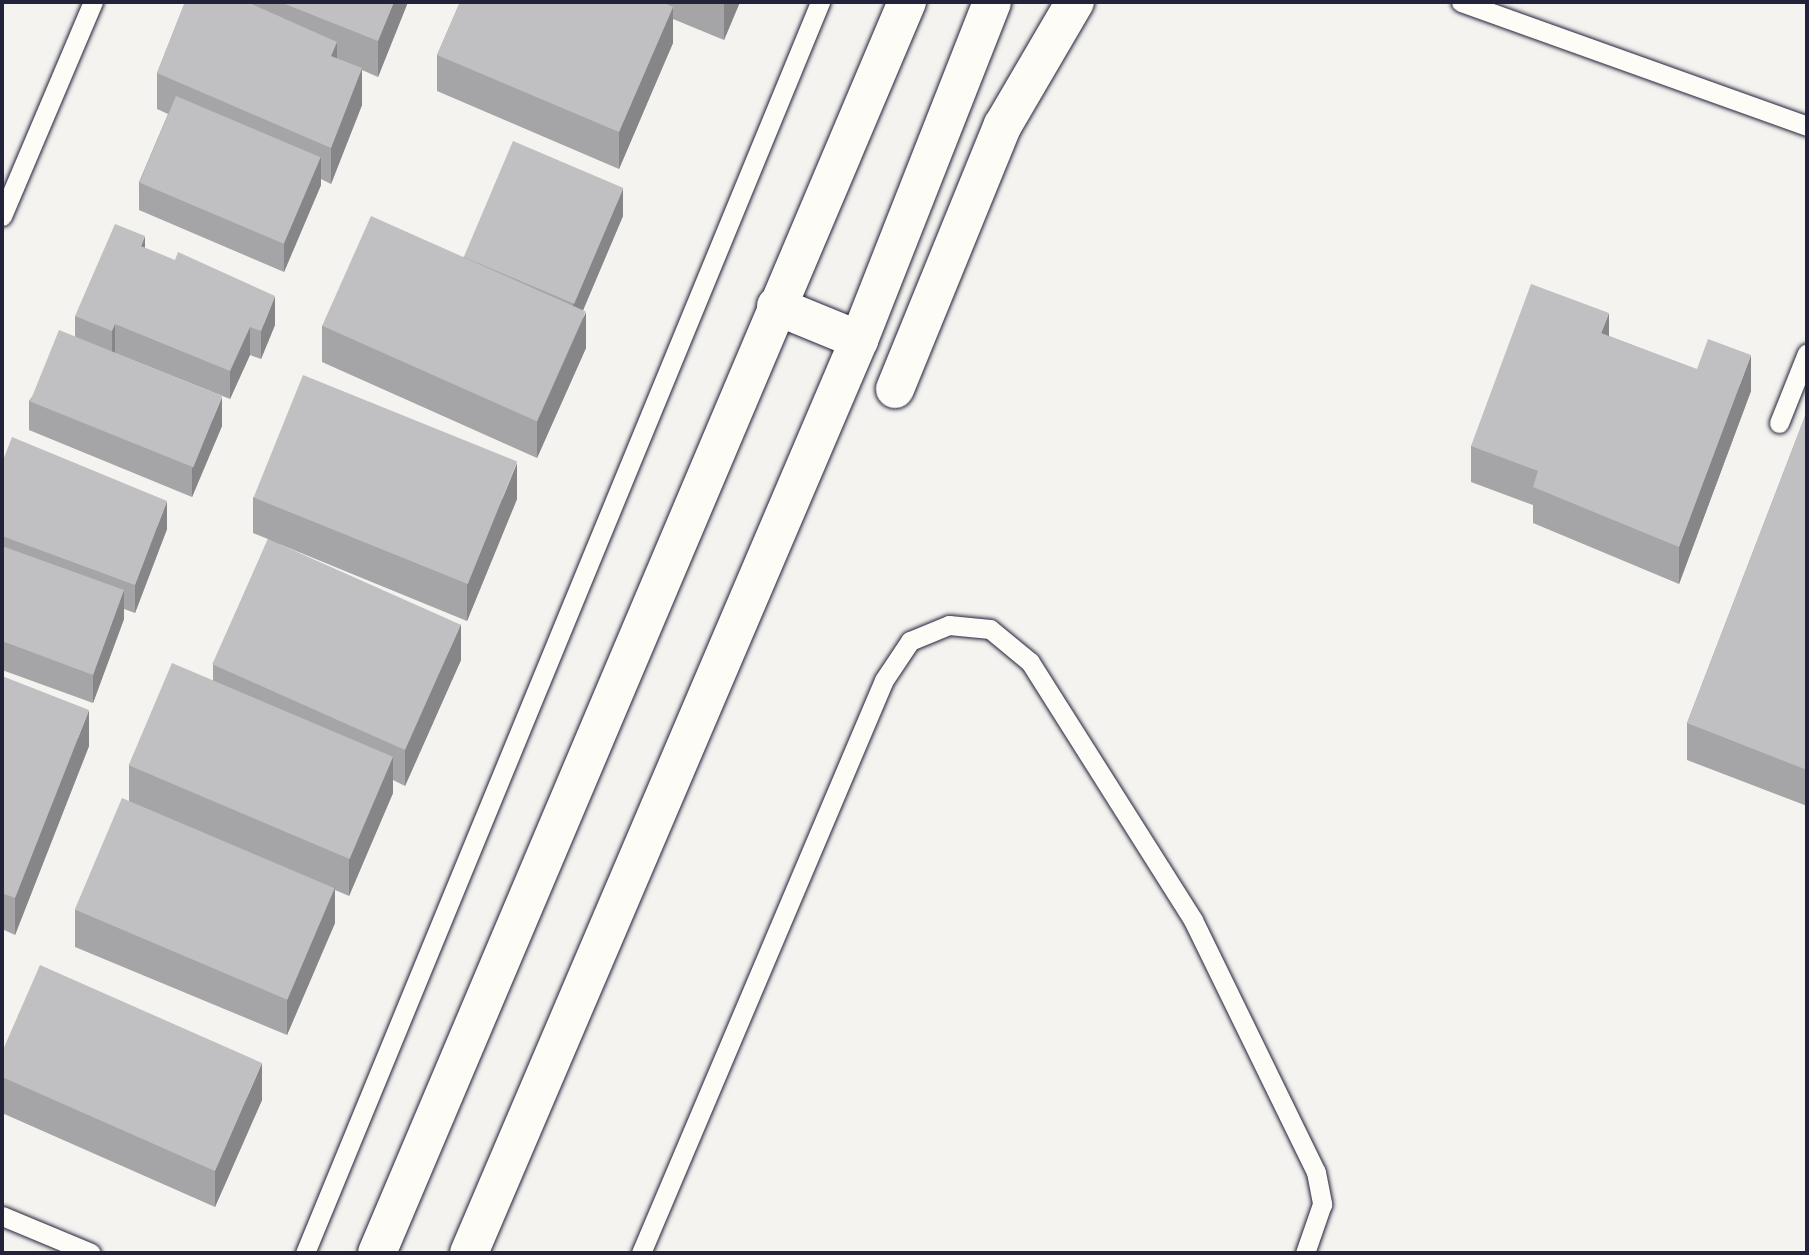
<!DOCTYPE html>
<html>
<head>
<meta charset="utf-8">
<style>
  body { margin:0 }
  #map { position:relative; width:1809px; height:1255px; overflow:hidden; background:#f4f3ef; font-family:Caveat,sans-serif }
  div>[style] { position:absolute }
  .roads { filter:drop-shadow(0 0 2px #22223b) drop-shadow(0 0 2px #22223b) }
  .lane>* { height:19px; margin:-9.5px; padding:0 9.5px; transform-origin:9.5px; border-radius:9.5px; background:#fdfcf7 }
  .street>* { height:38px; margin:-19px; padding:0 19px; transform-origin:19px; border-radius:19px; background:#fdfcf7 }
  .secondary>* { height:38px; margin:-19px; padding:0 19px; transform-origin:19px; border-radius:19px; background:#fdfcf7 }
  .wall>* { inset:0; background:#a5a4a7 }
  .shaded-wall>* { inset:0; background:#868688 }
  .building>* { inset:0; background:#c0bfc2; transform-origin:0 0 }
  span { translate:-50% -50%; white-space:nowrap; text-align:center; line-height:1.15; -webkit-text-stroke:7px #fdfcf7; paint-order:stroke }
  .frame { position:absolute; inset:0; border:4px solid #22223b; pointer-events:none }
</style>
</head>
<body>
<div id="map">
  <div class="roads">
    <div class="lane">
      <i style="left:1461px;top:2px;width:368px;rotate:19.7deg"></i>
      <i style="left:2px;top:216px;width:233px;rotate:-67deg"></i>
      <i style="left:1779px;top:423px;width:75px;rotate:-68.2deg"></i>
      <i style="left:2px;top:1216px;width:96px;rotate:22.6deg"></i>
      <i style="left:305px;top:1253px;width:1353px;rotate:-67.62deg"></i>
      <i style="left:641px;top:1253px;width:622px;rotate:-67.02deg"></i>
      <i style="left:884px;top:680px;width:47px;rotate:-56.3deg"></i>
      <i style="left:910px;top:641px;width:42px;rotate:-22.3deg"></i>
      <i style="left:949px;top:625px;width:41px;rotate:5.6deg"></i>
      <i style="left:990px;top:629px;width:52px;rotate:39.5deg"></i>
      <i style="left:1030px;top:662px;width:305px;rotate:57.7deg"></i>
      <i style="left:1193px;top:920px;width:280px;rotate:64deg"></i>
      <i style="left:1316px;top:1172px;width:33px;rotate:79deg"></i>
      <i style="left:1322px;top:1204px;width:52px;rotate:109.1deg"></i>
    </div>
    <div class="street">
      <i style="left:895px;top:389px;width:285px;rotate:-67.8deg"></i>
      <i style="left:1003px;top:125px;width:143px;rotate:-59.7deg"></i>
    </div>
    <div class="secondary">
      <i style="left:776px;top:306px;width:90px;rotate:22.3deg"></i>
      <i style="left:377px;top:1253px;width:1359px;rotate:-67.04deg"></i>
      <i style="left:469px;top:1253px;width:993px;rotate:-66.87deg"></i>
      <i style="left:859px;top:340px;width:363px;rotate:-68.5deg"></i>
    </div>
  </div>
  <div class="wall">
    <i style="clip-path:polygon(185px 2px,408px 2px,378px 77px,362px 70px,362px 105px,331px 184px,321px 179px,321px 185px,284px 272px,139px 210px,139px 182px,168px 114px,157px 109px,157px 73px)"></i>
    <i style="clip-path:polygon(460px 2px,740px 2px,724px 40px,673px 19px,673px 43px,619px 169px,437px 91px,437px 55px)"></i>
    <i style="clip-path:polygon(623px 216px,583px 310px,586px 348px,537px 458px,322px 362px,322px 326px,463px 257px)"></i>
    <i style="clip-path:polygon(75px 316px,275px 325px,261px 359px,250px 355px,230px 399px,115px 353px,222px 426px,192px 497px,29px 430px,29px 401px,75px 337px)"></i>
    <i style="clip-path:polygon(1609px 336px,1751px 391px,1679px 584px,1533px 523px,1533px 505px,1471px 482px,1471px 446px)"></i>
    <i style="clip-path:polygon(1807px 411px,1807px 806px,1687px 760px,1687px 723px)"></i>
    <i style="clip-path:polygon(2px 463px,167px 529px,135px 613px,124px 609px,124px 619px,93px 703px,2px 670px)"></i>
    <i style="clip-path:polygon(253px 497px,517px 499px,467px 621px,279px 544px,461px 660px,405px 786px,393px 780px,393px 793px,349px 896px,335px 890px,335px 923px,287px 1035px,75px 947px,75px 910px,129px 801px,129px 765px,213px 680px,213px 665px,268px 539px,253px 533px)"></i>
    <i style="clip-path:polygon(2px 676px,89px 746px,15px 935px,2px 929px)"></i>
    <i style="clip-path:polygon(2px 1052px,262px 1100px,215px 1207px,2px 1113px)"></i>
  </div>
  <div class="shaded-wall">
    <i style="clip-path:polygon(394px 2px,408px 2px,378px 77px,378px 41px)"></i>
    <i style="clip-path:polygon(725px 2px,740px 2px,724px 40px,724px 4px)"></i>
    <i style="clip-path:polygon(673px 7px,673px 43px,619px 169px,619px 132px)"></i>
    <i style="clip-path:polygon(337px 42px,337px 78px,331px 56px)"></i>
    <i style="clip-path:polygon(362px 68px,362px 105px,331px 184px,331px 148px)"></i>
    <i style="clip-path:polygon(321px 157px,321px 185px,284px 272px,284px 243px)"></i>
    <i style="clip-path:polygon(623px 188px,623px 216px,573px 334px,573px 305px)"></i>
    <i style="clip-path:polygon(145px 236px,145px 264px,141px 246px)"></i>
    <i style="clip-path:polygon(275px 296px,275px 325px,261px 359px,261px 331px)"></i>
    <i style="clip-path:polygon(586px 312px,586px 348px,537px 458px,537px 422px)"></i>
    <i style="clip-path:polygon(1609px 313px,1609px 349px,1601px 333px)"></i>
    <i style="clip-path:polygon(115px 324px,115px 353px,112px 359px,112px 331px)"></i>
    <i style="clip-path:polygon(250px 327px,250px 355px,230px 399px,230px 371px)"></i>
    <i style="clip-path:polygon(1751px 355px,1751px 391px,1679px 584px,1679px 547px)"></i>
    <i style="clip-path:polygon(222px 397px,222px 426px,192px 497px,192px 469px)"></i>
    <i style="clip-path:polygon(517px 463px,517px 499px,467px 621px,467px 585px)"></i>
    <i style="clip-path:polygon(167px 501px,167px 529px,135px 613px,135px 585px)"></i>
    <i style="clip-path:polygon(124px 590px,124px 619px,93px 703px,93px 675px)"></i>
    <i style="clip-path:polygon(461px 624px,461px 660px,405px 786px,405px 749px)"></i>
    <i style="clip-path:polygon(89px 710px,89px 746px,15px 935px,15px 898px)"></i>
    <i style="clip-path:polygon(393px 757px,393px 793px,349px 896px,349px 860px)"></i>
    <i style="clip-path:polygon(335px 887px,335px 923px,287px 1035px,287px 999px)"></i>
    <i style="clip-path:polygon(262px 1063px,262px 1100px,215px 1207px,215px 1171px)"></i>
  </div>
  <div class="building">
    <i style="clip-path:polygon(185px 2px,247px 2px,337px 42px,331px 56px,362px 68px,331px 148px,157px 73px)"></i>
    <i style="clip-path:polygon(280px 2px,394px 2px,378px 41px)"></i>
    <i style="clip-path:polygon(460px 2px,662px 2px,673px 7px,619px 132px,437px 55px)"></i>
    <i style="left:176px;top:96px;width:157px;height:94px;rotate:23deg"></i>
    <i style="left:513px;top:141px;width:120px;height:126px;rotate:23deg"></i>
    <i style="left:371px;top:216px;width:235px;height:120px;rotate:24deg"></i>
    <i style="clip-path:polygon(115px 224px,145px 236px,141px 246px,175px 260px,178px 252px,275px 296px,261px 331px,250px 327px,230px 371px,115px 324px,112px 331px,75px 316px)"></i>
    <i style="clip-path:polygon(1531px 284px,1609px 313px,1601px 333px,1697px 369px,1708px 339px,1751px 355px,1679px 547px,1533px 487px,1538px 471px,1471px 446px)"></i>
    <i style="left:59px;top:330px;width:176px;height:77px;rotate:22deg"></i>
    <i style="left:303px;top:375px;width:231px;height:132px;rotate:22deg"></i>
    <i style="clip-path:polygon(1807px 411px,1807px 770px,1687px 723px)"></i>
    <i style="clip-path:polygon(12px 437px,167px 501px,135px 585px,2px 536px,2px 463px)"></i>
    <i style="left:268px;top:539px;width:211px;height:137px;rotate:24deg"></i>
    <i style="clip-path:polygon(2px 546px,124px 590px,93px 675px,2px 641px)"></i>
    <i style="left:172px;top:663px;width:240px;height:111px;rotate:23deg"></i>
    <i style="clip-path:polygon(2px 676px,89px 710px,15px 898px,2px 893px)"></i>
    <i style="left:122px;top:798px;width:231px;height:121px;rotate:23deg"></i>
    <i style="clip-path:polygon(40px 965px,262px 1063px,215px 1171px,2px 1077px,2px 1052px)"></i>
  </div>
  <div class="frame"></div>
</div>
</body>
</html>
